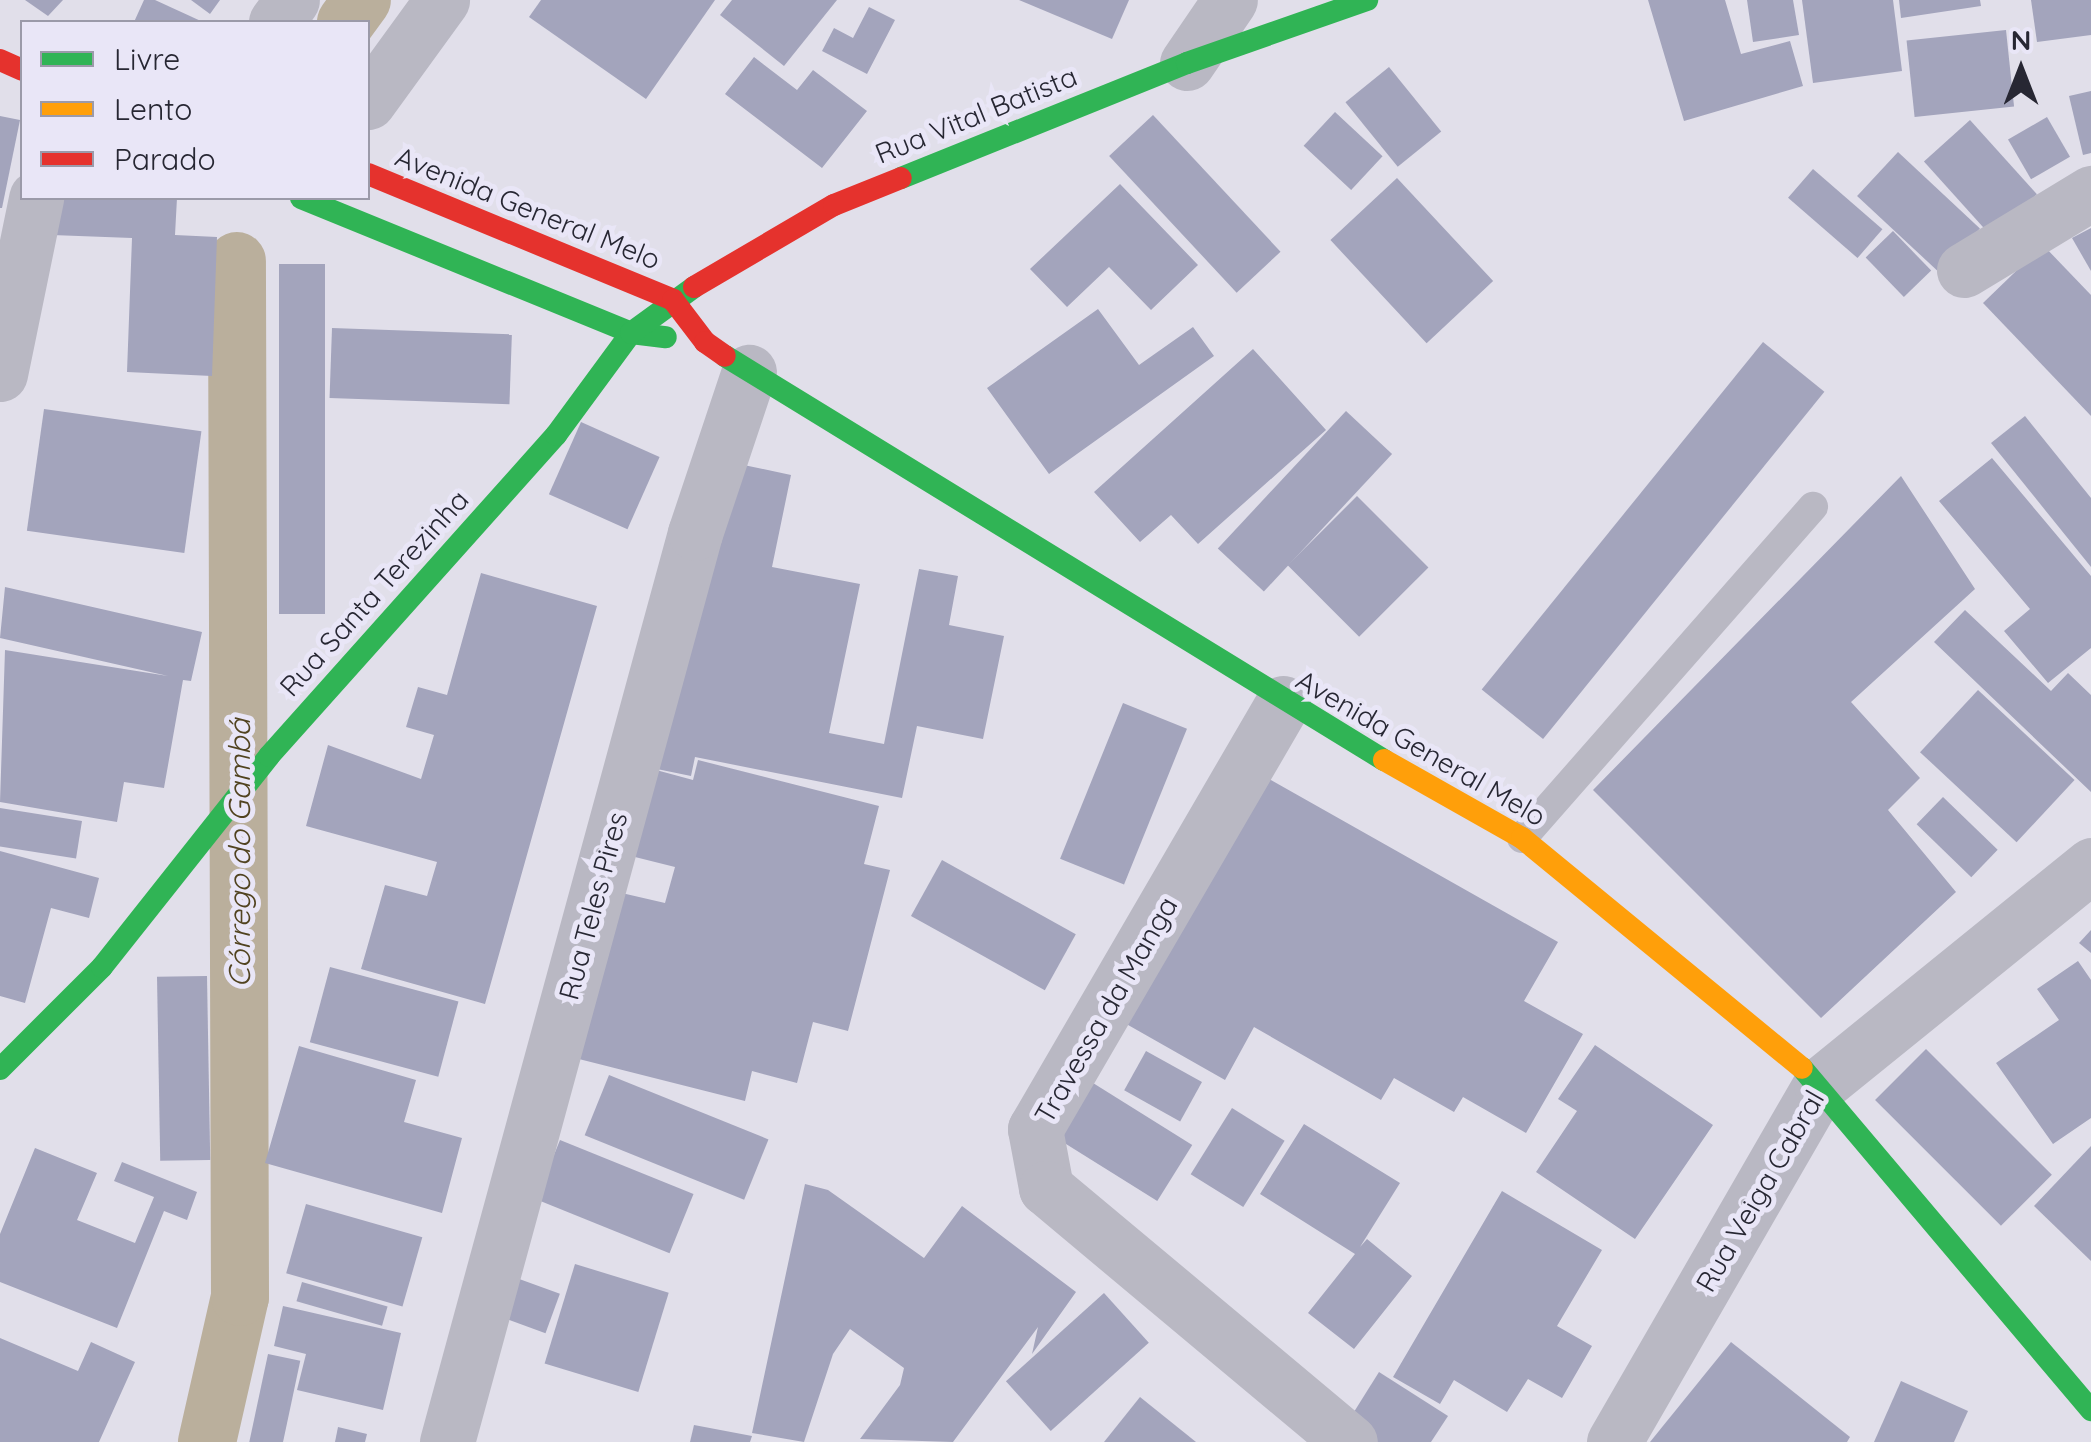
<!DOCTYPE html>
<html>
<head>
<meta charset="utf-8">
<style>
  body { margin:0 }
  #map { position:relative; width:2091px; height:1442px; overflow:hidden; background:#e1dfea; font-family:Quicksand,sans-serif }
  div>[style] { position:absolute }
  .canal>* { height:58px; margin:-29px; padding:0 29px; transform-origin:29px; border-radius:29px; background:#baaf9c }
  .building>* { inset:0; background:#a3a4bc; transform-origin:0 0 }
  .lane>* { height:30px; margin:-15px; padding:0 15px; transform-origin:15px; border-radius:15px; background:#b9b8c3 }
  .street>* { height:55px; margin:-27.5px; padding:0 27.5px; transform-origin:27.5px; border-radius:27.5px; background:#b9b8c3 }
  .fast>* { height:22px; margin:-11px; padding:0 11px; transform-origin:11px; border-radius:11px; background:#30b455 }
  .slow>* { height:22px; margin:-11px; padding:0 11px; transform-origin:11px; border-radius:11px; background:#ff9f0a }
  .jam>* { height:22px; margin:-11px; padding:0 11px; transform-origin:11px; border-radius:11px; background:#e5322d }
  span { translate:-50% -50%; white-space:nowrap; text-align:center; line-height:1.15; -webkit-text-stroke:10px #e9e6f7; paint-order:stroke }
  .street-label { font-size:28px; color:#272733 }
  .water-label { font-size:30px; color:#514320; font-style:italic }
  .legend { position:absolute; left:20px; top:20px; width:350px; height:180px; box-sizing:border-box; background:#e9e6f7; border:2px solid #9b9aa9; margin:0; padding:12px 18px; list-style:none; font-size:30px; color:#272733 }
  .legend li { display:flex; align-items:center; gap:20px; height:50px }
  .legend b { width:50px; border:2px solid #9b9aa9 }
  .north { position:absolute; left:1971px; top:20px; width:100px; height:100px; -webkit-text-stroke:8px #e9e6f7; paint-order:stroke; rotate:0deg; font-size:28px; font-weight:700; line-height:40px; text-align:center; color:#272733 }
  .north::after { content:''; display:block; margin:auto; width:35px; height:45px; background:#272733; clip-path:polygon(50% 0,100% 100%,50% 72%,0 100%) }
</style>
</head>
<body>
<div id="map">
  <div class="canal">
    <i style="left:346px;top:22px;width:27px;rotate:-54deg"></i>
    <i style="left:207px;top:1442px;width:149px;rotate:-77.2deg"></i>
    <i style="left:240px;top:1297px;width:1036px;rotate:-90.17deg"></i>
  </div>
  <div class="building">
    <i style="clip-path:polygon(25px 0,63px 0,48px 16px)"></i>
    <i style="clip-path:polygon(144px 0,155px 0,203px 22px,134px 22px)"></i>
    <i style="clip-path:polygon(191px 0,220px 0,210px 14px)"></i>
    <i style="clip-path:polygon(541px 0,715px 0,646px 99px,529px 17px)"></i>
    <i style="clip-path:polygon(732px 0,837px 0,784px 66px,720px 15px)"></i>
    <i style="clip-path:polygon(1019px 0,1129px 0,1112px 39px)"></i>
    <i style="clip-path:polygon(1648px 0,1725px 0,1741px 54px,1790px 41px,1803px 86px,1684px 121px)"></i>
    <i style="clip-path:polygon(1747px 0,1793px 0,1799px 35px,1753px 42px)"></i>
    <i style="clip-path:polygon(1802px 0,1893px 0,1902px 71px,1813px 83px)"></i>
    <i style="clip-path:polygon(1899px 0,1980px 0,1981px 6px,1901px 18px)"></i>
    <i style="clip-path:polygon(2031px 0,2091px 0,2091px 35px,2037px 42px)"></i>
    <i style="clip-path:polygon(869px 7px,895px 20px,867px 74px,822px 51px,834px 28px,853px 38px)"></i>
    <i style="left:2006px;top:30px;width:77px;height:100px;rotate:84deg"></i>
    <i style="clip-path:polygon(754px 57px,797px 90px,813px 70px,867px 111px,822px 168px,725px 94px)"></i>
    <i style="left:1389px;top:67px;width:83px;height:56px;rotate:51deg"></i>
    <i style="clip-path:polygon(2091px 91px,2091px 153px,2083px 155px,2069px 96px)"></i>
    <i style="left:1335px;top:112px;width:65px;height:46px;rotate:43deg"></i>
    <i style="left:1153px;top:115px;width:187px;height:60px;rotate:47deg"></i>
    <i style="clip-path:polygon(0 116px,20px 120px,2px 208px,0 208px)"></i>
    <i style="left:2047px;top:117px;width:46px;height:45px;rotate:60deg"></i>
    <i style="left:1970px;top:120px;width:100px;height:62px;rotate:48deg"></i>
    <i style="left:1898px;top:152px;width:112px;height:60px;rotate:43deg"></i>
    <i style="left:1813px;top:169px;width:92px;height:38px;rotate:41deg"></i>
    <i style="left:1397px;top:178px;width:141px;height:91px;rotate:47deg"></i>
    <i style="clip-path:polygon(1120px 184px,1198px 265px,1151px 310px,1109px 267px,1067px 307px,1030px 269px)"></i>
    <i style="clip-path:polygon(54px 198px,177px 198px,175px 235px,217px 237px,212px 376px,127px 372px,132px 238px,52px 235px)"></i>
    <i style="clip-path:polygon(2091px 228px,2091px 271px,2072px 238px)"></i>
    <i style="left:1893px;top:231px;width:55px;height:38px;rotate:46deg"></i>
    <i style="clip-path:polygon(2043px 245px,2091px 295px,2091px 416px,1983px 303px)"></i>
    <i style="left:279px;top:264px;width:46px;height:350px"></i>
    <i style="clip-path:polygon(1098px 309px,1139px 365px,1193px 327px,1214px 356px,1049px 474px,987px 388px)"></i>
    <i style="left:332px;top:328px;width:180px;height:70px;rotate:2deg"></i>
    <i style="left:1763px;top:342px;width:79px;height:447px;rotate:39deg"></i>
    <i style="clip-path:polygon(1253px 349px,1326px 430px,1198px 544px,1171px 515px,1140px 542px,1094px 492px)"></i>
    <i style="left:44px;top:409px;width:159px;height:123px;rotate:8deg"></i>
    <i style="left:1346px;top:411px;width:63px;height:188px;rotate:43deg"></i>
    <i style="clip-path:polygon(2025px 416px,2091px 498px,2091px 567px,1991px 443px)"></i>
    <i style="left:581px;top:422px;width:86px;height:79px;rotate:24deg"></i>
    <i style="clip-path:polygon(1992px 458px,2091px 576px,2091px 648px,2048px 683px,2004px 631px,2030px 609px,1939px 501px)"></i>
    <i style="clip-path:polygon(720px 460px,791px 475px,772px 567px,860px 584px,829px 733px,884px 744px,919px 569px,958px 576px,949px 625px,1004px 636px,983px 739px,917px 726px,902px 798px,695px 757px,691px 776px,657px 769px)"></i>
    <i style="clip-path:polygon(1901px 476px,1975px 589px,1851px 702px,1920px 778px,1888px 810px,1956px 892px,1821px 1018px,1593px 790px)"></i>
    <i style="left:1357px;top:496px;width:101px;height:98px;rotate:45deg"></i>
    <i style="clip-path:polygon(481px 573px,597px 606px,485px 1004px,361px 969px,385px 885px,427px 896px,437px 862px,306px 826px,328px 745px,421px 779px,434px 735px,406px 727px,418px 687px,447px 695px)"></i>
    <i style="clip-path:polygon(5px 587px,202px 632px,191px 681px,183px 680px,164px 788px,124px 782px,117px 822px,0 802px,5px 650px,168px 676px,0 638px)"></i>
    <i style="clip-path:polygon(1965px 610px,2051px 691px,2068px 673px,2091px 695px,2091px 792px,1934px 642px)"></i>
    <i style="left:1978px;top:690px;width:132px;height:85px;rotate:43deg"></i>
    <i style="left:1123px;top:703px;width:69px;height:168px;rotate:22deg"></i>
    <i style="clip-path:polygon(698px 760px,879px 806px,864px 864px,890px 870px,848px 1031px,813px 1022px,797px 1083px,752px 1071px,745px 1101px,571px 1057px,613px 891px,665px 903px,675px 867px,623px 854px,645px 767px,693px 780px)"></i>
    <i style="clip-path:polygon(1255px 771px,1558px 942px,1524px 1001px,1583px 1034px,1526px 1133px,1463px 1097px,1454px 1112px,1394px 1078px,1381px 1100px,1254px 1027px,1225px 1080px,1114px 1017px)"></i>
    <i style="left:1943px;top:797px;width:76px;height:38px;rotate:44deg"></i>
    <i style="left:0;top:808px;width:83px;height:38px;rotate:9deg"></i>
    <i style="clip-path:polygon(0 851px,99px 878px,89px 918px,51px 908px,25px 1003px,0 996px)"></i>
    <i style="left:942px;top:860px;width:153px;height:64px;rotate:29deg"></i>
    <i style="clip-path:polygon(2091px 930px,2091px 953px,2079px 943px)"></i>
    <i style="clip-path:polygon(2078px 961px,2091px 980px,2091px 1118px,2053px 1144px,1996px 1063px,2059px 1020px,2037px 989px)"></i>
    <i style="left:330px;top:967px;width:133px;height:78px;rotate:15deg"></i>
    <i style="left:207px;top:976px;width:184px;height:50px;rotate:89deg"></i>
    <i style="clip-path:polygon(1595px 1045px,1713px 1125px,1635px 1239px,1536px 1172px,1577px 1111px,1558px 1099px)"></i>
    <i style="clip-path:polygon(299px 1046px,416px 1080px,404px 1122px,462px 1138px,442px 1213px,265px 1163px)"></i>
    <i style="left:1926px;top:1049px;width:178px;height:72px;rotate:45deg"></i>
    <i style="left:1146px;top:1051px;width:64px;height:45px;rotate:29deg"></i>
    <i style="left:609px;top:1075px;width:172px;height:65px;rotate:22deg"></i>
    <i style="left:1093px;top:1083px;width:117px;height:66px;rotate:32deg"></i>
    <i style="left:1232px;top:1108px;width:62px;height:78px;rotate:32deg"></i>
    <i style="clip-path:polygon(1304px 1124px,1400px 1183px,1360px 1247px,1367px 1239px,1412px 1276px,1354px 1349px,1308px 1313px,1355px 1254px,1260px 1194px)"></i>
    <i style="left:560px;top:1140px;width:144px;height:64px;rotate:22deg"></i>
    <i style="clip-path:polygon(2091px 1146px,2091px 1261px,2034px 1206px)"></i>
    <i style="clip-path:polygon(35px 1148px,97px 1173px,77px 1220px,135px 1243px,154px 1197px,114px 1181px,122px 1162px,197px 1192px,187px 1220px,164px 1211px,117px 1328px,0 1282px,0 1234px)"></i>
    <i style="clip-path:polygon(805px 1184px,828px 1190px,924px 1258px,962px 1206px,1076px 1292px,1032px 1354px,1038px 1327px,953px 1442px,860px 1439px,900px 1385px,904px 1368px,850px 1329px,833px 1354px,804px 1442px,752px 1433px)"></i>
    <i style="clip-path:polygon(1502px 1191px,1602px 1250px,1557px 1326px,1592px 1346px,1562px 1398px,1528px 1379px,1507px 1412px,1454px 1380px,1440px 1404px,1393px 1377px)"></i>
    <i style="left:306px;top:1204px;width:121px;height:72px;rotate:16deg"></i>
    <i style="left:575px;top:1264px;width:98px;height:104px;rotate:17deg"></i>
    <i style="left:511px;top:1276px;width:52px;height:42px;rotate:20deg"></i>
    <i style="left:302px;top:1282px;width:89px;height:20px;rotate:16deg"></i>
    <i style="left:1104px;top:1293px;width:67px;height:132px;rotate:48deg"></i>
    <i style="clip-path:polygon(283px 1306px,401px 1333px,383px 1410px,297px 1390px,306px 1354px,274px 1346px)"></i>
    <i style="clip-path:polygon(0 1338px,78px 1371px,91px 1342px,135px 1362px,99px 1442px,0 1442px)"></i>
    <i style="clip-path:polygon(1731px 1342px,1850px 1437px,1847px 1442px,1650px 1442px)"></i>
    <i style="left:268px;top:1354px;width:33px;height:90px;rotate:12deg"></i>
    <i style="clip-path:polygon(1379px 1372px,1448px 1416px,1431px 1442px,1377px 1442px,1347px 1423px)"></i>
    <i style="clip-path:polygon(1901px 1381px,1968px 1411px,1954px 1442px,1874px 1442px)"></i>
    <i style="clip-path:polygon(1140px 1397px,1196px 1442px,1104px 1442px)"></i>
    <i style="clip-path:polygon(694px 1425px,752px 1436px,750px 1442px,690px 1442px)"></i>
    <i style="clip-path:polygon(338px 1427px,367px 1434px,365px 1442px,335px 1442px)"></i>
  </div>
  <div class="lane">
    <i style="left:1522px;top:838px;width:441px;rotate:-48.7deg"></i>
  </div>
  <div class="street">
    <i style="left:276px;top:22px;width:27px;rotate:-54deg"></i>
    <i style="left:1187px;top:63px;width:76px;rotate:-55.7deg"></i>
    <i style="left:368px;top:102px;width:126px;rotate:-54deg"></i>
    <i style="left:1964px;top:270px;width:149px;rotate:-31.2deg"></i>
    <i style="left:0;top:374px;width:180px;rotate:-78.4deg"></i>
    <i style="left:1283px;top:703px;width:493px;rotate:120.2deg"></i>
    <i style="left:1035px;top:1129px;width:60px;rotate:79.4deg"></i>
    <i style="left:1046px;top:1188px;width:396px;rotate:39.9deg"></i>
    <i style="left:447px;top:1442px;width:942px;rotate:-74.74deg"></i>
    <i style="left:695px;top:533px;width:170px;rotate:-71.5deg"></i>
    <i style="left:1614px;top:1442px;width:414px;rotate:-60deg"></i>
    <i style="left:1821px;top:1084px;width:348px;rotate:-39deg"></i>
  </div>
  <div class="fast">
    <i style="left:901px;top:178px;width:308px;rotate:-21.9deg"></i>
    <i style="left:1187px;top:63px;width:191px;rotate:-19.3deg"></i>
    <i style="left:301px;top:198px;width:357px;rotate:22.2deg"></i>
    <i style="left:631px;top:333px;width:35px;rotate:7deg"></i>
    <i style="left:725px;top:356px;width:773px;rotate:31.51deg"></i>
    <i style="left:1802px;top:1068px;width:448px;rotate:49.8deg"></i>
    <i style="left:0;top:1069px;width:144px;rotate:-45deg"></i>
    <i style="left:102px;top:967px;width:269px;rotate:-51.6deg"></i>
    <i style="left:269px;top:756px;width:431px;rotate:-48.2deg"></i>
    <i style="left:556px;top:435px;width:127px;rotate:-53.7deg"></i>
    <i style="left:631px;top:333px;width:78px;rotate:-36.1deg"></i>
  </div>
  <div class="slow">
    <i style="left:1384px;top:760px;width:159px;rotate:29.5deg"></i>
    <i style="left:1522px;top:838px;width:362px;rotate:39.4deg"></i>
  </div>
  <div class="jam">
    <i style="left:0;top:60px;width:24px;rotate:24deg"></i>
    <i style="left:368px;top:174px;width:330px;rotate:22.4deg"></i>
    <i style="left:673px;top:300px;width:53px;rotate:52.7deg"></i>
    <i style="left:705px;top:342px;width:24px;rotate:35deg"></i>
    <i style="left:694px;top:287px;width:162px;rotate:-30.4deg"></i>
    <i style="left:834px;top:205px;width:72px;rotate:-21.9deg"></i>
  </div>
  <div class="street-label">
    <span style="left:976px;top:115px;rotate:-22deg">Rua Vital Batista</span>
    <span style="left:528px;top:208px;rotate:22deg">Avenida General Melo</span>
    <span style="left:374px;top:593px;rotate:-48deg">Rua Santa Terezinha</span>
    <span style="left:1421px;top:748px;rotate:30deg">Avenida General Melo</span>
    <span style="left:593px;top:906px;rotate:-75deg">Rua Teles Pires</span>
    <span style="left:1106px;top:1010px;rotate:-60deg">Travessa da Manga</span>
    <span style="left:1760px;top:1191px;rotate:-60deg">Rua Veiga Cabral</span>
  </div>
  <div class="water-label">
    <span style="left:239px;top:853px;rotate:-90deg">Córrego do Gambá</span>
  </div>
  <ul class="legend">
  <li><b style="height:12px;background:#30b455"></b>Livre</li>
  <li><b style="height:12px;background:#ff9f0a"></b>Lento</li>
  <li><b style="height:12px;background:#e5322d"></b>Parado</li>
  </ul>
  <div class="north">N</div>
</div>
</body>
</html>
